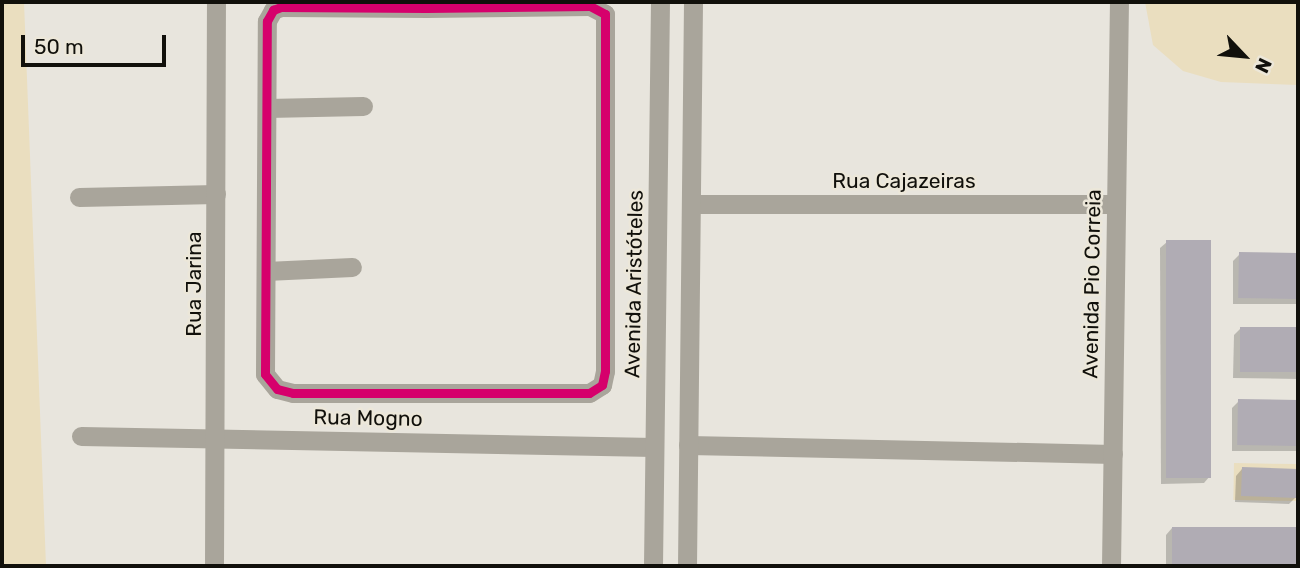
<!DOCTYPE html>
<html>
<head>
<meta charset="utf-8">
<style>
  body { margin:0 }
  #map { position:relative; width:1300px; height:568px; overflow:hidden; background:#e8e5dd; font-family:Rubik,sans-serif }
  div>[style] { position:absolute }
  .green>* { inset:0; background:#eadebf; transform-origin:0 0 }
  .shadow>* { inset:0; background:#0003 }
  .building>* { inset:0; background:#b0acb4; transform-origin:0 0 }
  .minor>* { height:19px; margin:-9.5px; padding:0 9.5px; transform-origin:9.5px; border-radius:9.5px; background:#a9a59b }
  .cycleway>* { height:9px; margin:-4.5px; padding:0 4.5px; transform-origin:4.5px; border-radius:4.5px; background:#d6006c }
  span { translate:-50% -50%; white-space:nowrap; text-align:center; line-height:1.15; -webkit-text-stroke:5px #ece7d9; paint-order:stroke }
  .street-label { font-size:21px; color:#11100b }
  .frame { position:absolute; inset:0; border:4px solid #11100b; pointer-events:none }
  .north { position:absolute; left:1209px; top:21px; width:70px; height:70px; -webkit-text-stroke:5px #ece7d9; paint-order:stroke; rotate:116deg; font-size:19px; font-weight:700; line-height:28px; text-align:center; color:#11100b }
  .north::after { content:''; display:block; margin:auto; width:24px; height:32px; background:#11100b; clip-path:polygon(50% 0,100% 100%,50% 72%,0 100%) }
  .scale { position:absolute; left:21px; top:35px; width:145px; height:32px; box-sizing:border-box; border:4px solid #11100b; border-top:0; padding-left:9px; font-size:21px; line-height:24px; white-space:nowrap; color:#11100b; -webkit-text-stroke:5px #ece7d9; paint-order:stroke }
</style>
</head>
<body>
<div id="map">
  <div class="green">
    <i style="clip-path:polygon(2px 2px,24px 2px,46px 566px,2px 566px)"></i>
    <i style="clip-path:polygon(1145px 2px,1298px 2px,1298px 85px,1221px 82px,1183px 71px,1153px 45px)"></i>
    <i style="left:1234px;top:463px;width:64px;height:37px;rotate:1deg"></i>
  </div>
  <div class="shadow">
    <i style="clip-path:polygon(1167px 242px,1210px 476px,1204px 483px,1161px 484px,1160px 248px)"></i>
    <i style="clip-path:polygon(1240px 254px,1298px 254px,1298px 304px,1233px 304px,1233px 261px)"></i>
    <i style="clip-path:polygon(1240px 329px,1298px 329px,1298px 379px,1233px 378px,1234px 335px)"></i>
    <i style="clip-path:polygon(1239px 401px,1298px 401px,1298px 451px,1232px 451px,1232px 408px)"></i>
    <i style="clip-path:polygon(1242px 469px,1296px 497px,1289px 504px,1235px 502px,1236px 476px)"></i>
    <i style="clip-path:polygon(1172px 528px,1298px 529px,1298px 566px,1166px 566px,1166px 535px)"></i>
  </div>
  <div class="building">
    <i style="left:1166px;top:240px;width:45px;height:238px"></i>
    <i style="left:1239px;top:252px;width:59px;height:46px;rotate:1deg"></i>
    <i style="left:1240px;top:327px;width:58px;height:45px"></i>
    <i style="left:1238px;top:399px;width:60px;height:46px;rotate:1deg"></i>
    <i style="left:1242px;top:467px;width:56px;height:29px;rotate:2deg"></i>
    <i style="left:1172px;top:527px;width:126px;height:39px"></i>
  </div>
  <div class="minor">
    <i style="left:426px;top:8px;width:164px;rotate:-0.7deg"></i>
    <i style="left:590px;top:6px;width:17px;rotate:28deg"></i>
    <i style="left:605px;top:14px;width:357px;rotate:90deg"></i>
    <i style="left:605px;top:371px;width:14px;rotate:102deg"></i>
    <i style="left:602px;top:385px;width:15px;rotate:148deg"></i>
    <i style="left:589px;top:393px;width:296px;rotate:180deg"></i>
    <i style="left:293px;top:393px;width:16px;rotate:-166deg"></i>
    <i style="left:277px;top:389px;width:19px;rotate:-129deg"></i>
    <i style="left:265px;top:374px;width:353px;rotate:-89.7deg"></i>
    <i style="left:267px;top:21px;width:13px;rotate:-61deg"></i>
    <i style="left:273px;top:10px;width:9px;rotate:-21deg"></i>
    <i style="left:281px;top:7px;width:145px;rotate:0.4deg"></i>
    <i style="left:426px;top:8px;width:6px;rotate:-81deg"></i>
    <i style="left:267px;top:108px;width:96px;rotate:-1.2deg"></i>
    <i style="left:79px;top:197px;width:137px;rotate:-1.3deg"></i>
    <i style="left:691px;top:204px;width:425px"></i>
    <i style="left:266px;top:271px;width:86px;rotate:-2.7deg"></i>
    <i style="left:81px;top:436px;width:573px;rotate:1.1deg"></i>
    <i style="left:688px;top:445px;width:425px;rotate:1.2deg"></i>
    <i style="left:214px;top:566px;width:564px;rotate:-89.8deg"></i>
    <i style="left:653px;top:566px;width:564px;rotate:-89.29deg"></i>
    <i style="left:687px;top:566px;width:564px;rotate:-89.39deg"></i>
    <i style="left:1111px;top:566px;width:564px;rotate:-89.19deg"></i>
  </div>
  <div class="cycleway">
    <i style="left:426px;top:8px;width:164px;rotate:-0.7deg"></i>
    <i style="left:590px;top:6px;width:17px;rotate:28deg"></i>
    <i style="left:605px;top:14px;width:357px;rotate:90deg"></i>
    <i style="left:605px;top:371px;width:14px;rotate:102deg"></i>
    <i style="left:602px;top:385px;width:15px;rotate:148deg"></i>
    <i style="left:589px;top:393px;width:296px;rotate:180deg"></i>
    <i style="left:293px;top:393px;width:16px;rotate:-166deg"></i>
    <i style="left:277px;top:389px;width:19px;rotate:-129deg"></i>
    <i style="left:265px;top:374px;width:353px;rotate:-89.7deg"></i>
    <i style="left:267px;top:21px;width:13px;rotate:-61deg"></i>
    <i style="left:273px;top:10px;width:9px;rotate:-21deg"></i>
    <i style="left:281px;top:7px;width:145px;rotate:0.4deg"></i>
    <i style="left:426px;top:8px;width:6px;rotate:-81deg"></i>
  </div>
  <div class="street-label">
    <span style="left:904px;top:181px">Rua Cajazeiras</span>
    <span style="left:194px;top:284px;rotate:-90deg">Rua Jarina</span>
    <span style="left:634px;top:284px;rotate:-89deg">Avenida Aristóteles</span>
    <span style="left:1092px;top:284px;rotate:-89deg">Avenida Pio Correia</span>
    <span style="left:368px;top:418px;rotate:1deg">Rua Mogno</span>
  </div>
  <div class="frame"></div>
  <div class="north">N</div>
  <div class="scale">50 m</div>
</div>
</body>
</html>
